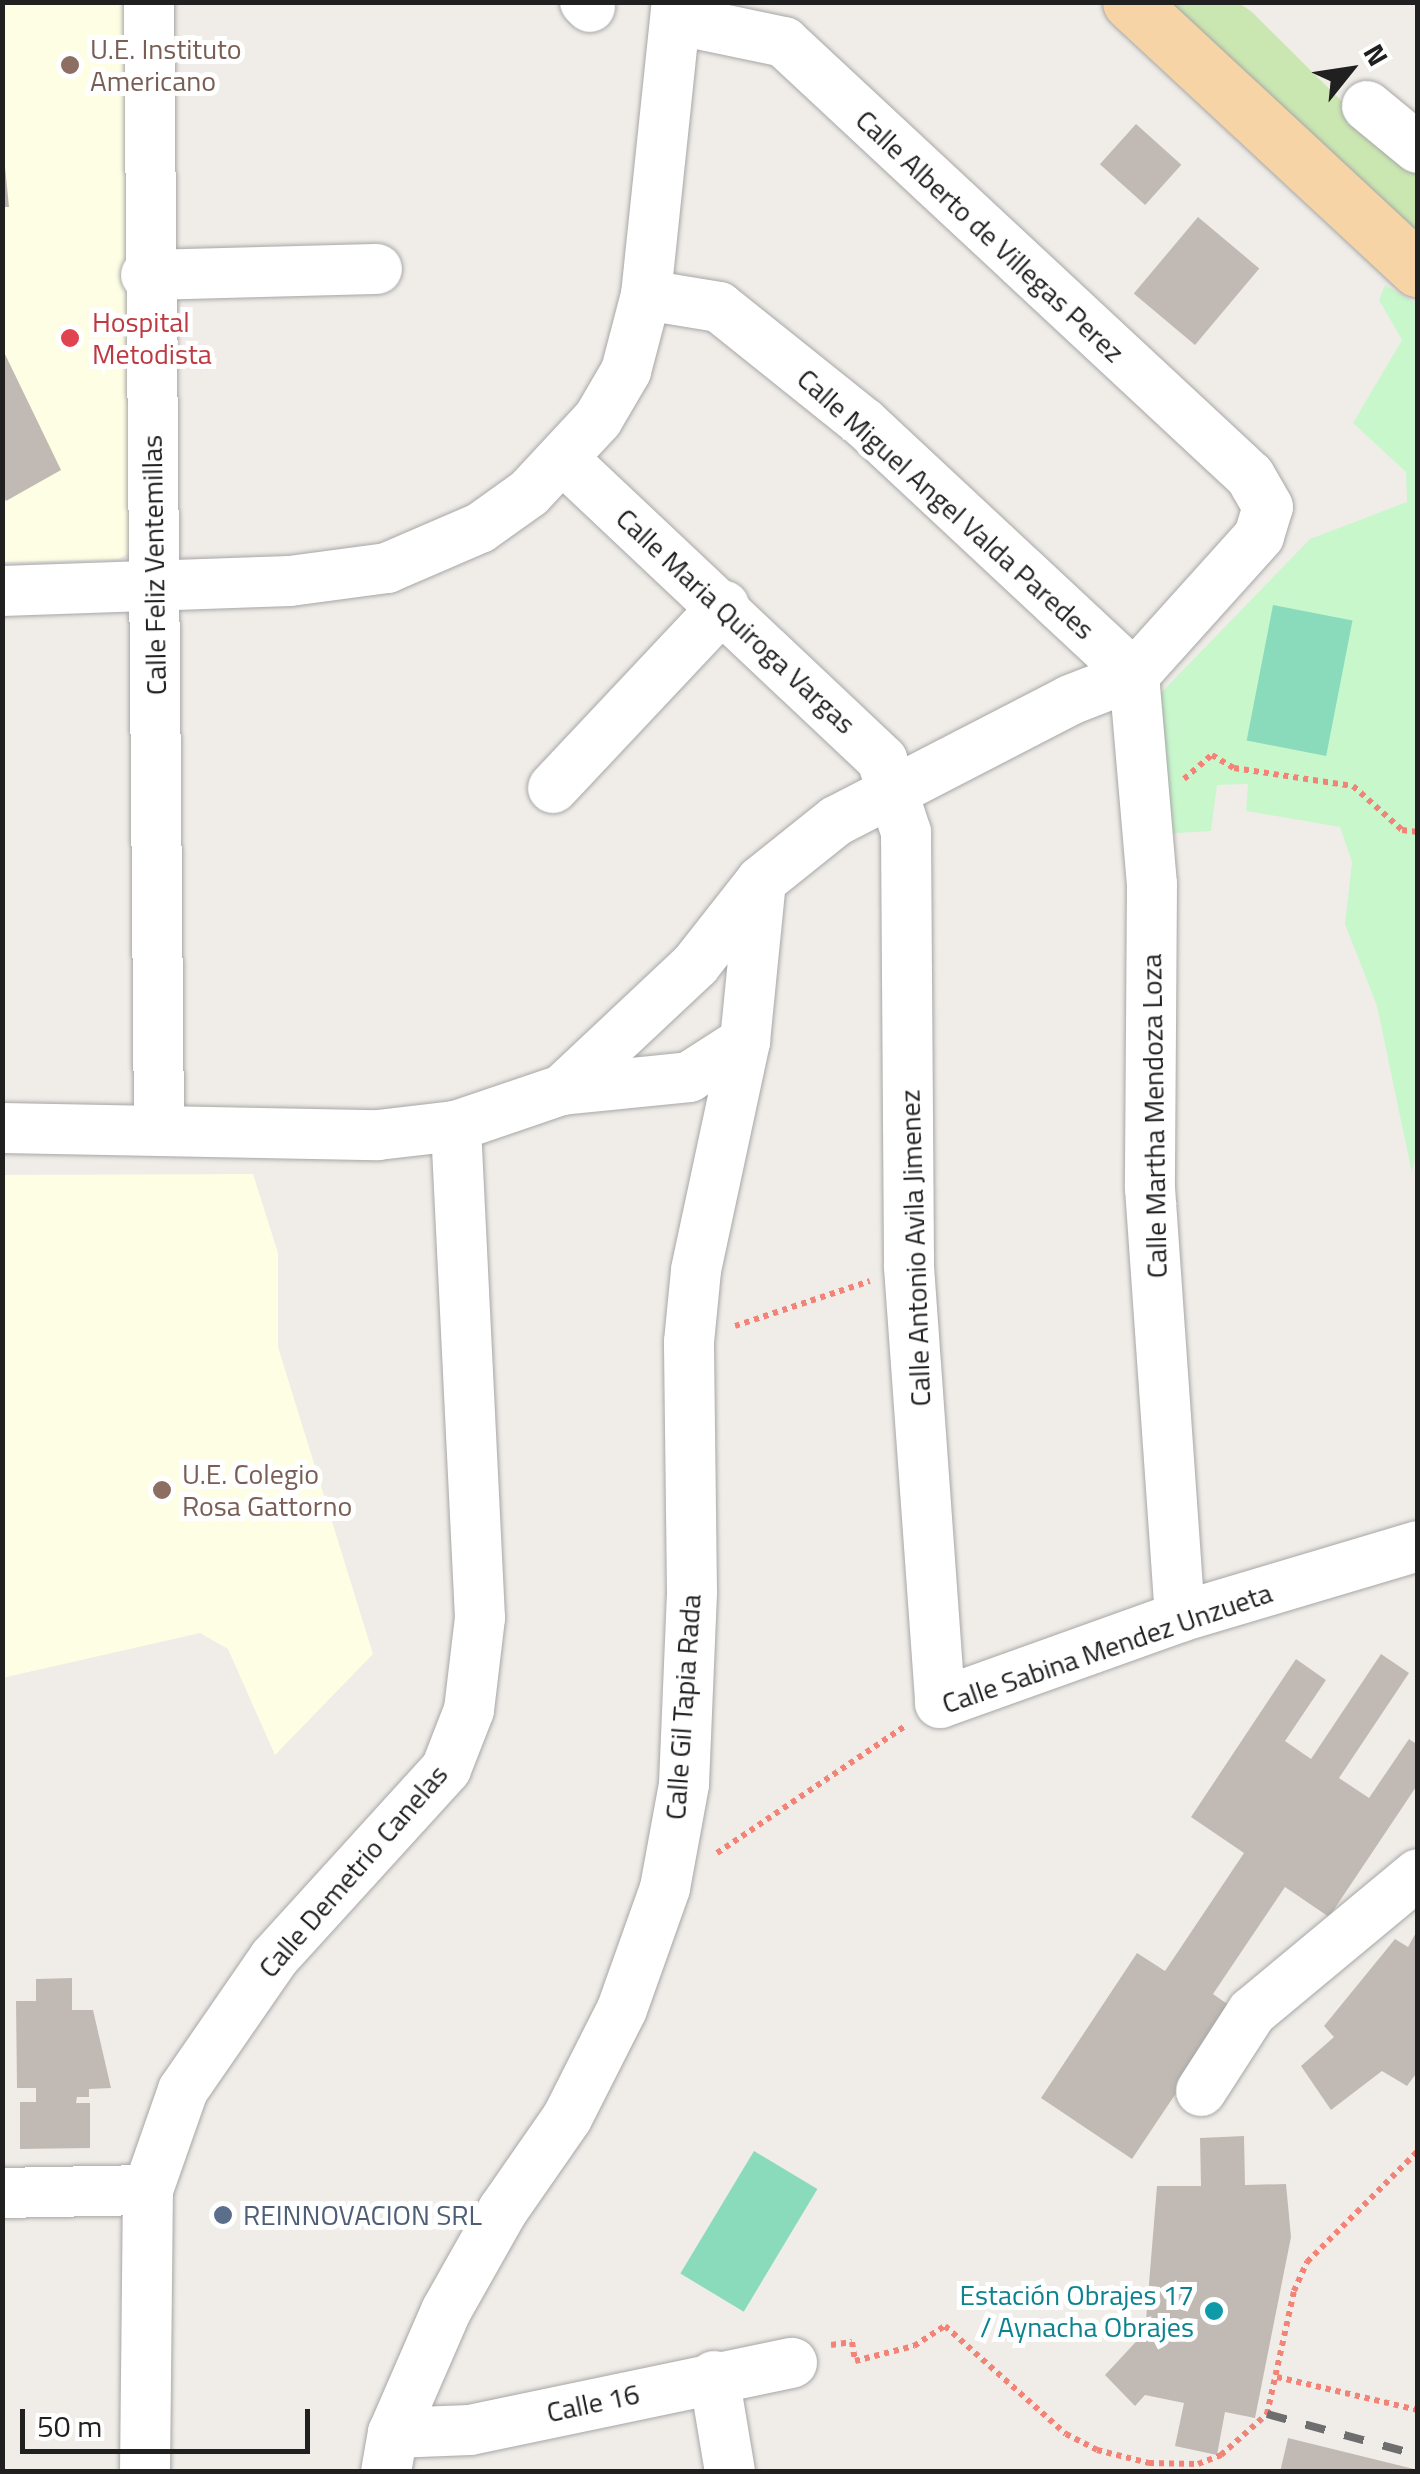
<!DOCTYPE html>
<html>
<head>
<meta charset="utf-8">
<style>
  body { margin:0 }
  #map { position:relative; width:1420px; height:2474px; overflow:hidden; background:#f0ede8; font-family:"Titillium Web",sans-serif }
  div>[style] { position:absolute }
  .education>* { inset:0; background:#fdfee3 }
  .grass>* { inset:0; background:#cbe7b1 }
  .park>* { inset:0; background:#c8f7cc }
  .pitch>* { inset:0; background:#8adbbc; transform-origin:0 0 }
  .building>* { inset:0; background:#c1bab4; transform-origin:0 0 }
  .path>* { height:6px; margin-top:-3px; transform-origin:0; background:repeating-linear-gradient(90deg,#f38376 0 5px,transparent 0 10px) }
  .roads { filter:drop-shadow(0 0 2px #a7a7a7) drop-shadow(0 0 2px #a7a7a7) }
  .minor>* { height:50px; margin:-25px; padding:0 25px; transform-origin:25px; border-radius:25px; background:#fff }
  .major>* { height:55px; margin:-27.5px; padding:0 27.5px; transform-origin:27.5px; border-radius:27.5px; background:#f7d4a6 }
  .rail>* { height:8px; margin-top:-4px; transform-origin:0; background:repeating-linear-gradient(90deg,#6e6e6e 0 20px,transparent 0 40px) }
  .dots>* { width:28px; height:28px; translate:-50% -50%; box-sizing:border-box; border:5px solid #fff; border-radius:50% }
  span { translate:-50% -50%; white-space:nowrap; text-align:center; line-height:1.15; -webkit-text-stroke:10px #fff; paint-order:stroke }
  .education-label { font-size:28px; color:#785e54 }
  .left { translate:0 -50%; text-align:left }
  .street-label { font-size:28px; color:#202020 }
  .health-label { font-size:28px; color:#be3a42 }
  .service-label { font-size:28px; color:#4e5e75 }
  .culture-label { font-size:28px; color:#0d838f }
  .right { translate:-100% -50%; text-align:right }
  .frame { position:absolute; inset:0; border:5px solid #202020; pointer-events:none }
  .north { position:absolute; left:1300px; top:20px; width:100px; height:100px; -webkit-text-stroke:8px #fff; paint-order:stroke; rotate:60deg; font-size:28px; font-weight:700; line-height:40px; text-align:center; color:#202020 }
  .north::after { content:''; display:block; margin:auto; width:35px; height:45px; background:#202020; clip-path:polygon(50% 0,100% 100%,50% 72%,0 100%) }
  .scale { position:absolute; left:20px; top:2409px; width:290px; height:45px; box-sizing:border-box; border:5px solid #202020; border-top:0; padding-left:12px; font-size:30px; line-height:35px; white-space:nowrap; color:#202020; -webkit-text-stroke:8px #fff; paint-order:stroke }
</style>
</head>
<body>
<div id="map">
  <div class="education">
    <i style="clip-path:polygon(2px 3px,136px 3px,129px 553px,118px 559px,3px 562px)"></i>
    <i style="clip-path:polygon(253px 1174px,278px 1253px,278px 1347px,373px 1654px,275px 1755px,228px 1649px,200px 1633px,2px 1678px,3px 1175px)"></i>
  </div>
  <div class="grass">
    <i style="clip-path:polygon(1158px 3px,1239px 3px,1252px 12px,1417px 176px,1417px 239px)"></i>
  </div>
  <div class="park">
    <i style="clip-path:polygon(1385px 285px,1417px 304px,1418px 1140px,1412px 1173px,1377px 1006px,1345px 924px,1352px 862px,1340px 827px,1246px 811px,1248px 784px,1217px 785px,1211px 831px,1160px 834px,1153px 701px,1310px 539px,1407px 502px,1406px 472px,1353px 423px,1402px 340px,1379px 300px)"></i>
  </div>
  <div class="pitch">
    <i style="left:1273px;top:605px;width:81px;height:138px;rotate:11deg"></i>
    <i style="left:754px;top:2151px;width:74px;height:143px;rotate:31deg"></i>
  </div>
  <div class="building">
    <i style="left:1136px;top:124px;width:61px;height:54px;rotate:42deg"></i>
    <i style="clip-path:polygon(2px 167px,5px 167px,9px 207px,2px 207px)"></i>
    <i style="left:1198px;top:217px;width:80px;height:100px;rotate:40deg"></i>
    <i style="clip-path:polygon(2px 348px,61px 470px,6px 501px,2px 493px)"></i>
    <i style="clip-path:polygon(1381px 1654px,1409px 1673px,1339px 1778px,1369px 1798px,1409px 1739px,1418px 1745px,1418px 1784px,1329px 1917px,1285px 1887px,1213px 1994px,1233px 2008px,1132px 2159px,1041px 2098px,1137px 1953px,1165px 1971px,1244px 1853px,1191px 1817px,1296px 1659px,1326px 1680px,1285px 1741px,1311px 1759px)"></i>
    <i style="clip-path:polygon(1418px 1929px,1418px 2071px,1407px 2086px,1382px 2071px,1331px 2110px,1301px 2066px,1334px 2037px,1324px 2026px,1395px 1939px,1408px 1947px)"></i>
    <i style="clip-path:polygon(72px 1978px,72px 2010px,93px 2010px,111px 2088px,89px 2089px,89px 2097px,77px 2097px,76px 2103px,90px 2103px,90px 2148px,20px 2149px,20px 2102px,36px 2102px,36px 2088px,17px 2088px,16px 2001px,36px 2001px,36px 1979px)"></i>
    <i style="clip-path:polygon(1244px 2136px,1245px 2185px,1286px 2184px,1291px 2237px,1255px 2418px,1225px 2412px,1217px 2455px,1175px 2446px,1184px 2403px,1145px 2395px,1135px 2406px,1105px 2375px,1145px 2332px,1157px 2186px,1201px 2186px,1200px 2138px)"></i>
    <i style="clip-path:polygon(1288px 2438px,1418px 2470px,1418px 2472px,1280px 2472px)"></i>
  </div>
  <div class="path">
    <i style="left:1184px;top:779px;width:37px;rotate:-41deg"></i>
    <i style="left:1212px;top:755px;width:26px;rotate:31deg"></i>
    <i style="left:1234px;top:768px;width:120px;rotate:8.6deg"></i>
    <i style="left:1353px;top:786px;width:66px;rotate:41.9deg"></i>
    <i style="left:1402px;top:830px;width:16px;rotate:7deg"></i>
    <i style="left:735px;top:1326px;width:142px;rotate:-18.4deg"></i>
    <i style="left:717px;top:1853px;width:227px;rotate:-34deg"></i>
    <i style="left:831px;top:2345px;width:21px;rotate:-8deg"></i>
    <i style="left:852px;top:2342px;width:19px;rotate:81deg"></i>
    <i style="left:855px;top:2361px;width:61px;rotate:-14.3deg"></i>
    <i style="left:914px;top:2346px;width:37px;rotate:-33deg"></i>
    <i style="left:945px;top:2326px;width:162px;rotate:41.8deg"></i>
    <i style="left:1066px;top:2434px;width:35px;rotate:27deg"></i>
    <i style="left:1097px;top:2450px;width:54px;rotate:14deg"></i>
    <i style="left:1149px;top:2463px;width:49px;rotate:1.2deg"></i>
    <i style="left:1198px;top:2464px;width:25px;rotate:-21deg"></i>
    <i style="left:1221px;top:2455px;width:62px;rotate:-41.7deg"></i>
    <i style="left:1267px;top:2414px;width:126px;rotate:-77.6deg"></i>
    <i style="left:1294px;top:2291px;width:32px;rotate:-66deg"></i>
    <i style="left:1307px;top:2262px;width:157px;rotate:-45deg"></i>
    <i style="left:1277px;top:2377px;width:145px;rotate:13.2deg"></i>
  </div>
  <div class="roads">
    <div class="minor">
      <i style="left:149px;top:2px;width:1126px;rotate:89.49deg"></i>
      <i style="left:585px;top:2px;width:7px;rotate:45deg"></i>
      <i style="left:1367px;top:106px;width:66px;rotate:39.5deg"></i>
      <i style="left:146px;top:275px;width:231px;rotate:-1.5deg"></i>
      <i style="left:646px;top:295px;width:74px;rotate:9.3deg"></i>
      <i style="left:719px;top:307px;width:186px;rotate:38.7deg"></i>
      <i style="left:864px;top:423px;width:369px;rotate:43deg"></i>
      <i style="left:563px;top:459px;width:439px;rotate:43.3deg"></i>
      <i style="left:882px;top:760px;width:76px;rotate:71.6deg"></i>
      <i style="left:906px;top:832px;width:435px;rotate:89.6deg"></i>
      <i style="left:909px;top:1267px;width:437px;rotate:85.9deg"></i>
      <i style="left:940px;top:1703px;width:255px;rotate:-19.7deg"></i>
      <i style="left:1180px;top:1617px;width:248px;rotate:-16.6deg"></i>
      <i style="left:2px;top:591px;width:288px;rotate:-2deg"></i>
      <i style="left:290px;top:581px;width:98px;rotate:-7.6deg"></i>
      <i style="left:387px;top:568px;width:101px;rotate:-23.3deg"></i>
      <i style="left:480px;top:528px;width:60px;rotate:-35.5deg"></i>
      <i style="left:529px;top:493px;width:101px;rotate:-47deg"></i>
      <i style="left:598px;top:419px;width:56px;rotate:-59.7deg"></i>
      <i style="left:626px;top:371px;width:79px;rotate:-75.3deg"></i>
      <i style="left:646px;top:295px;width:295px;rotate:-84deg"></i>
      <i style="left:1134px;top:675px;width:210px;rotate:85.1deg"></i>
      <i style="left:1152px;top:884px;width:304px;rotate:90.4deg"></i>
      <i style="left:1150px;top:1188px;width:430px;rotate:86deg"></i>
      <i style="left:553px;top:788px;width:250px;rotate:-46.8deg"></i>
      <i style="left:562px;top:1090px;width:184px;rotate:-43.2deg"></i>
      <i style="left:696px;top:964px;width:105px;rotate:-51.9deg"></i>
      <i style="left:761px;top:881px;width:96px;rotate:-38.7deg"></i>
      <i style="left:836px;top:821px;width:263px;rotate:-27.3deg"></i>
      <i style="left:1070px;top:700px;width:69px;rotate:-21.3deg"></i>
      <i style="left:1134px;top:675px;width:187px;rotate:-48deg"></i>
      <i style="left:1259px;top:536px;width:30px;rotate:-73deg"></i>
      <i style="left:1268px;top:507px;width:36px;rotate:-120deg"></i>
      <i style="left:1250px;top:476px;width:637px;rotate:-137.04deg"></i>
      <i style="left:784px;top:42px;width:107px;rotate:-168.2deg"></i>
      <i style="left:2px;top:1128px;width:376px;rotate:1.1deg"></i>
      <i style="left:378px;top:1135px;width:79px;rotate:-6.6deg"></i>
      <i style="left:456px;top:1126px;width:112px;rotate:-18.8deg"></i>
      <i style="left:562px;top:1090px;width:128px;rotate:-5.8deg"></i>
      <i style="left:689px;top:1077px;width:67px;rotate:-32.7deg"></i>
      <i style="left:1201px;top:2091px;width:94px;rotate:-57.2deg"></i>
      <i style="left:1252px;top:2012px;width:216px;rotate:-39.7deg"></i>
      <i style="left:2px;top:2193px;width:146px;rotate:-1.2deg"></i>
      <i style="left:714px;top:2376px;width:97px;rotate:80.5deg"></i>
      <i style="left:393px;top:2433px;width:77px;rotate:-2.2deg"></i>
      <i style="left:470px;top:2430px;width:329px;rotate:-11.8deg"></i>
      <i style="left:145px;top:2472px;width:282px;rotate:-89.4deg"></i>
      <i style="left:148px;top:2190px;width:106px;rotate:-70.7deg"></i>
      <i style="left:183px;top:2090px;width:160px;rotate:-55.4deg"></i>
      <i style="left:274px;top:1958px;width:256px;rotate:-47.7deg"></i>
      <i style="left:446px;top:1769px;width:63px;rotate:-68.7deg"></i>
      <i style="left:469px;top:1710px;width:93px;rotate:-83.2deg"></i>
      <i style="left:480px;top:1618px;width:493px;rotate:-92.8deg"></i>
      <i style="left:386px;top:2472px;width:40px;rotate:-80deg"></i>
      <i style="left:393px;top:2433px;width:133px;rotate:-66.5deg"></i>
      <i style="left:446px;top:2311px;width:116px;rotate:-60.6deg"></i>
      <i style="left:503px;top:2210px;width:112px;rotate:-55.2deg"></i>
      <i style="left:567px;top:2118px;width:122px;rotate:-63.2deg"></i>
      <i style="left:622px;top:2009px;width:128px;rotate:-70.4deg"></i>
      <i style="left:665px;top:1888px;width:106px;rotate:-79.6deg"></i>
      <i style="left:684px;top:1784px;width:192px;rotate:-87.6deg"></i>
      <i style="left:692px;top:1592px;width:250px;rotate:-90.7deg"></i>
      <i style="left:689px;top:1342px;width:72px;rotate:-84.4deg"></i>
      <i style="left:696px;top:1270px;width:234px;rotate:-77.9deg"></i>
      <i style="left:745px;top:1041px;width:160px;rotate:-84.3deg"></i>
    </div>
    <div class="major">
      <i style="left:1130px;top:2px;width:393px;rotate:42.9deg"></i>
    </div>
  </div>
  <div class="rail">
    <i style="left:1267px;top:2414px;width:156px;rotate:15.2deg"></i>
  </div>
  <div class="dots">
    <i style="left:70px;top:65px;background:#8d6e63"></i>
    <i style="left:70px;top:338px;background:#e0444e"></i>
    <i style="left:162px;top:1490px;background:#8d6e63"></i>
    <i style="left:223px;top:2215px;background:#5c6f8a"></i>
    <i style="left:1214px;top:2311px;background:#0f9aa8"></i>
  </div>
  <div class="education-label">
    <span class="left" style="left:90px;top:65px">U.E. Instituto<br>Americano</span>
    <span class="left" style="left:182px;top:1490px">U.E. Colegio<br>Rosa Gattorno</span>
  </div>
  <div class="street-label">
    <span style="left:990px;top:236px;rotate:43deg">Calle Alberto de Villegas Perez</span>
    <span style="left:946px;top:504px;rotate:42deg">Calle Miguel Angel Valda Paredes</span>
    <span style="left:154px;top:565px;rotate:-91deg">Calle Feliz Ventemillas</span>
    <span style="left:736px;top:621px;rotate:43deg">Calle Maria Quiroga Vargas</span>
    <span style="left:1154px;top:1116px;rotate:-91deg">Calle Martha Mendoza Loza</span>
    <span style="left:915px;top:1248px;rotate:-92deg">Calle Antonio Avila Jimenez</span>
    <span style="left:1107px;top:1648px;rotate:-19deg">Calle Sabina Mendez Unzueta</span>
    <span style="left:683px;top:1707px;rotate:-86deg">Calle Gil Tapia Rada</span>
    <span style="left:353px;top:1871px;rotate:-49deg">Calle Demetrio Canelas</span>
    <span style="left:593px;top:2403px;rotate:-12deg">Calle 16</span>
  </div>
  <div class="health-label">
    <span class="left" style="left:92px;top:338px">Hospital<br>Metodista</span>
  </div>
  <div class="service-label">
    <span class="left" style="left:243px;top:2215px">REINNOVACION SRL</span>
  </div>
  <div class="culture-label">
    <span class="right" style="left:1194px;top:2311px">Estación Obrajes 17<br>/ Aynacha Obrajes</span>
  </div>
  <div class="frame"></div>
  <div class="north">N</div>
  <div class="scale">50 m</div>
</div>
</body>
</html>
